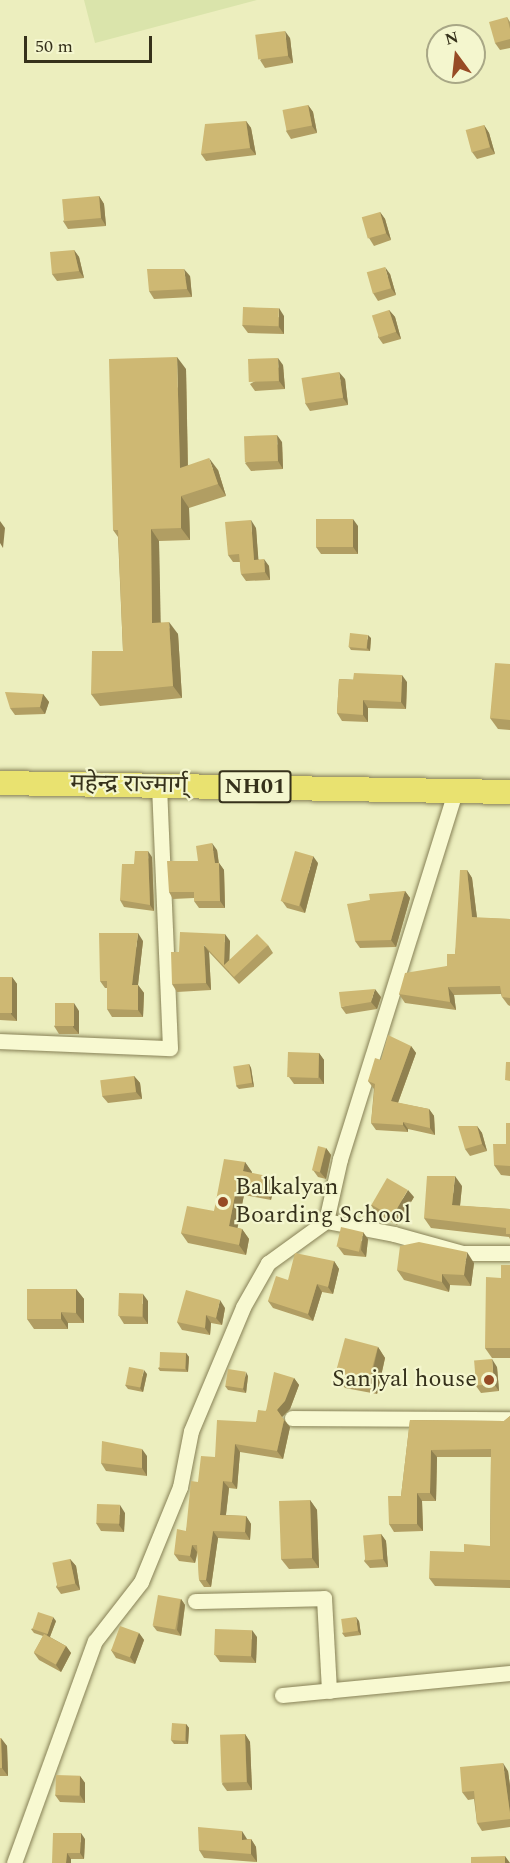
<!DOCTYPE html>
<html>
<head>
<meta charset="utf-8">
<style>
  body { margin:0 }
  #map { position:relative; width:510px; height:1863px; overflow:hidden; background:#eceebe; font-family:Spectral,"Noto Sans Devanagari",serif }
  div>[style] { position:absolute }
  .farmland>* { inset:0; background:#dae4ab }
  .roads { filter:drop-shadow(0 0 2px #878156) drop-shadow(0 0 2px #878156) }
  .minor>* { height:15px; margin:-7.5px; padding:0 7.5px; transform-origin:7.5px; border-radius:7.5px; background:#f8f9d1 }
  .trunk>* { height:24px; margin:-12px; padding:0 12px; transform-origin:12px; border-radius:12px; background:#e9e270 }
  .wall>* { inset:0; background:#b19e63 }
  .shaded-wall>* { inset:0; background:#908150 }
  .building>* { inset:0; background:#ceb873; transform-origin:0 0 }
  .dots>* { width:16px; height:16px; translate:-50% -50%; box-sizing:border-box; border:3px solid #f4f6ce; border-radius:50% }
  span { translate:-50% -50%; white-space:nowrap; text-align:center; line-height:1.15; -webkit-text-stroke:4.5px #f4f6ce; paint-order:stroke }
  .shield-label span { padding:2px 4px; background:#f4f6ce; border:2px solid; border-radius:4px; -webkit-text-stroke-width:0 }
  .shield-label { font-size:22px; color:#36311b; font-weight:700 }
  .street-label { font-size:24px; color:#36311b }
  .poi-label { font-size:24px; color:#36311b }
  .left { translate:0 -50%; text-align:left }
  .right { translate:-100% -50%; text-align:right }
  .north { position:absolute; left:426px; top:24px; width:60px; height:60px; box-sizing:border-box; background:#f4f6ce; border:2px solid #a8a786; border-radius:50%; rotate:345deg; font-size:16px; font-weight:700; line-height:24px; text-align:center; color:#36311b }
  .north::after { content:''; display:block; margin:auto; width:21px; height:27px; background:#974b25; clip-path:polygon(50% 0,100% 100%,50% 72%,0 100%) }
  .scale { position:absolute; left:24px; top:36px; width:128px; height:27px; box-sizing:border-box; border:3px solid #36311b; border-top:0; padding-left:8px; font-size:18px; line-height:21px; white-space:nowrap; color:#36311b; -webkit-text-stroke:4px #f4f6ce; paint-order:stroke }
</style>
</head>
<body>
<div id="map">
  <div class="farmland">
    <i style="clip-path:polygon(84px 0,257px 0,95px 43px)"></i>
  </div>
  <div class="roads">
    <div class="minor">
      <i style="left:0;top:1041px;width:170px;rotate:2.4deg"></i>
      <i style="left:170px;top:1048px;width:262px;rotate:-92.4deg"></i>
      <i style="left:326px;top:1221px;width:69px;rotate:10.8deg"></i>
      <i style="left:394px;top:1234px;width:72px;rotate:15.4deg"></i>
      <i style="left:463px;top:1253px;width:47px"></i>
      <i style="left:292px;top:1418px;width:218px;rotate:0.3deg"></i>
      <i style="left:195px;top:1601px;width:129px;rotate:-1.3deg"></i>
      <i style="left:324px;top:1598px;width:93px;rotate:86.9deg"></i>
      <i style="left:282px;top:1695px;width:229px;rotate:-5.5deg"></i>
      <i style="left:14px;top:1863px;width:236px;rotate:-70deg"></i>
      <i style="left:95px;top:1641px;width:75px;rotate:-52.1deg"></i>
      <i style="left:141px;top:1582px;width:103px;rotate:-67.7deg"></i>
      <i style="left:180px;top:1487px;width:57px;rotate:-78.9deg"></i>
      <i style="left:191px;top:1431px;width:134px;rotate:-67.2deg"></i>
      <i style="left:243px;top:1307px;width:51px;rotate:-60.4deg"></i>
      <i style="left:268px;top:1263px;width:72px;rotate:-35.9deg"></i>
      <i style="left:326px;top:1221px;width:64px;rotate:-77.3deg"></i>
      <i style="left:340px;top:1159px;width:386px;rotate:-72.6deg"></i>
    </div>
    <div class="trunk">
      <i style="left:0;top:783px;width:510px;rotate:1.01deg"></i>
    </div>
  </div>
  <div class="wall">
    <i style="clip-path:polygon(507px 17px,510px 22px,510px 48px,500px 50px,495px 43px)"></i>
    <i style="clip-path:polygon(290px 38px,293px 63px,265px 68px,260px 60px)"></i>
    <i style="clip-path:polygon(438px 45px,438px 72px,455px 72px,437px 77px,432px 70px)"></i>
    <i style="clip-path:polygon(308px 105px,313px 112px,317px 133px,291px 139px,286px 131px)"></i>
    <i style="clip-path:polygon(246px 121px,251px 128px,256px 155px,206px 161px,201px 154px)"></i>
    <i style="clip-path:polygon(484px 125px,489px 133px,495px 154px,477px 159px,472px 152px)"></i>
    <i style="clip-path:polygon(99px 196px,104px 204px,106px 226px,68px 229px,63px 221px)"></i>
    <i style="clip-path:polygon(380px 212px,385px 219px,391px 240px,374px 246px,369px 238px)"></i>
    <i style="clip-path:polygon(74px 250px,79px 257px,84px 278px,57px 281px,52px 274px)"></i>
    <i style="clip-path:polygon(390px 274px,396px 295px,378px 301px,373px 293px)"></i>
    <i style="clip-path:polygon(190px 276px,192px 297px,154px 299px,149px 291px)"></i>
    <i style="clip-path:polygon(389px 310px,395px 317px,401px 339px,383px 344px,378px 337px)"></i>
    <i style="clip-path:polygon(284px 316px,284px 334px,248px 333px,242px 325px)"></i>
    <i style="clip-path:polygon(283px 365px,285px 389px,255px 391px,250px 384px)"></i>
    <i style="clip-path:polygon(186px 369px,188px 465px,218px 470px,226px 496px,189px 508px,190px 540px,159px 541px,160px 622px,178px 634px,182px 698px,100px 706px,91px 694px,123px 651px,118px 537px,113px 530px)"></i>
    <i style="clip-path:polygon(345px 379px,348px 405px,310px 411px,305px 403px)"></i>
    <i style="clip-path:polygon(282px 442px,283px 469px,251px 471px,245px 463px)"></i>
    <i style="clip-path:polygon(358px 526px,358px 554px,321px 554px,316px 547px)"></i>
    <i style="clip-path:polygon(256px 528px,258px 559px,269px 566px,270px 580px,246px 581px,241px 574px,240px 562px,233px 562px,228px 555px)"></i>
    <i style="clip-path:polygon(371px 638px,370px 651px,351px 650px,349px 647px)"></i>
    <i style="clip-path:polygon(510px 664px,510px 730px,498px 729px,490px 718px)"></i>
    <i style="clip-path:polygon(339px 679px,407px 682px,406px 709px,368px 708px,368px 722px,342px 721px,337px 713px)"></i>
    <i style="clip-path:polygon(43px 694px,49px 702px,45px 714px,15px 715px,10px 708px)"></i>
    <i style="clip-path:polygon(217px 850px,219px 863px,224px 870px,225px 908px,199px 908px,194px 901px,194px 898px,173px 899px,169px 892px,198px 861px)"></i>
    <i style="clip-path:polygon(152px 857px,154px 911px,124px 907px,120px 900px,134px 864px)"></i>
    <i style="clip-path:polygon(318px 863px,305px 913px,287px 908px,282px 901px)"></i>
    <i style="clip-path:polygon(467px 870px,472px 878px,477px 918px,510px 919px,510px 1006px,508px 1005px,502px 997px,501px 994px,454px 995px,456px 1010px,405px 1003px,399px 994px,447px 966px,455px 954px)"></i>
    <i style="clip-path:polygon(405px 891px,410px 898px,396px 947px,360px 948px,355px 941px,370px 900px)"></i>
    <i style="clip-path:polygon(143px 941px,138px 985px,144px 993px,143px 1017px,112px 1017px,107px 1009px,107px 988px,105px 988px,100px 981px)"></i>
    <i style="clip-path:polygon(230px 941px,229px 960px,268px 945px,273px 953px,239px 984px,209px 952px,211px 990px,177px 992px,172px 984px,179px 952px)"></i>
    <i style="clip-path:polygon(0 977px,12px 977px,17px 984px,17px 1021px,0 1020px)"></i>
    <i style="clip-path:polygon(381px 997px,377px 1009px,346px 1014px,341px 1007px)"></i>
    <i style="clip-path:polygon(79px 1011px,79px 1034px,59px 1034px,54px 1026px)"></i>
    <i style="clip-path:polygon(411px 1046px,416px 1053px,398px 1103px,429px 1109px,434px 1116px,435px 1135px,408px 1129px,408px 1132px,376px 1130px,371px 1123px,374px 1089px,368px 1081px,381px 1060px)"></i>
    <i style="clip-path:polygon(319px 1053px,324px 1060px,324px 1084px,294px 1084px,289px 1077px)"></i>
    <i style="clip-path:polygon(249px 1064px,251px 1068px,254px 1087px,239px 1089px,236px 1086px)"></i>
    <i style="clip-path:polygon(134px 1076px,140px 1083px,142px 1099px,108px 1103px,102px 1096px)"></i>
    <i style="clip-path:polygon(510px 1123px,510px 1176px,501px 1175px,494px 1165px,506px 1144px)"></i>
    <i style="clip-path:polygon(477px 1126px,482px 1133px,487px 1151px,470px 1156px,465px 1149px)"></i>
    <i style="clip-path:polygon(326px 1148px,331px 1155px,326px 1179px,318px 1177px,313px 1170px)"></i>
    <i style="clip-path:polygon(245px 1162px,252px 1173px,274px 1186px,271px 1200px,244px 1195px,237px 1228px,242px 1229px,249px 1239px,246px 1255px,188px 1243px,181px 1233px,214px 1211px)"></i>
    <i style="clip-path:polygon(462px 1186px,460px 1206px,510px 1209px,510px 1239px,509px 1237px,431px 1228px,424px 1218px)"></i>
    <i style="clip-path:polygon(414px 1197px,397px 1225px,376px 1213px,371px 1205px)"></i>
    <i style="clip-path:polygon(368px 1239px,366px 1257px,344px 1255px,338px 1247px)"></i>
    <i style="clip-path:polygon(334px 1261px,339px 1269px,333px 1294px,322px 1292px,313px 1321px,273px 1308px,268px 1301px,288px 1280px)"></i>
    <i style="clip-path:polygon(474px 1263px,471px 1286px,450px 1285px,449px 1292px,404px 1280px,397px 1270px)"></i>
    <i style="clip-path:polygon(510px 1265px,510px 1358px,492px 1358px,485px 1348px,501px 1278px)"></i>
    <i style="clip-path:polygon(76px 1289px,84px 1299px,84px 1323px,68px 1323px,68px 1329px,34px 1329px,27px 1319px)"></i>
    <i style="clip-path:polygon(148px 1301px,148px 1324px,124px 1324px,119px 1316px)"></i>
    <i style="clip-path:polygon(225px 1308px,222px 1325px,211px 1323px,210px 1335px,182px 1330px,177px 1322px)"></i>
    <i style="clip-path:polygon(378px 1347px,385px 1358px,377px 1394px,345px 1388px,337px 1378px)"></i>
    <i style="clip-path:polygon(186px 1353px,189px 1357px,188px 1372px,160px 1371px,158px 1368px)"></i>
    <i style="clip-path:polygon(497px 1367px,499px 1391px,481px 1393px,476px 1386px)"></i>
    <i style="clip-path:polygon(147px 1374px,143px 1392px,128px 1389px,125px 1385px)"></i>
    <i style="clip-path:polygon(248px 1376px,246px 1393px,228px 1390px,225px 1386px)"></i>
    <i style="clip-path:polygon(294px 1378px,299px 1385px,290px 1409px,282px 1417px,290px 1427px,283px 1459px,240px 1452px,237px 1489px,229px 1488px,226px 1515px,246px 1516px,251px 1524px,250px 1540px,218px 1538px,211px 1587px,204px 1587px,199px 1580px,198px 1552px,195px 1563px,179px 1561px,174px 1554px,186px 1531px,198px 1482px,215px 1457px,256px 1422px)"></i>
    <i style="clip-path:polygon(510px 1416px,510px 1588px,435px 1586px,429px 1578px,464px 1552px,490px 1546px,491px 1457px,437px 1457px,436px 1501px,422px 1501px,423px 1531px,394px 1532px,389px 1524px,401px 1496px,410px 1420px,504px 1421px)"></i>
    <i style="clip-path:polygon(147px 1456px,147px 1476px,106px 1471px,101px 1463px)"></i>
    <i style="clip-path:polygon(310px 1500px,317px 1510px,319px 1568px,289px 1569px,281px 1559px)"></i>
    <i style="clip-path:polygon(125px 1513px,124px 1532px,101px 1531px,96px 1523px)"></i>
    <i style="clip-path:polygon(381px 1534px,386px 1541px,388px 1567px,370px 1568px,364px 1561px)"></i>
    <i style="clip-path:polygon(70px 1559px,76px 1566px,80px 1590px,61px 1594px,56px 1587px)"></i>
    <i style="clip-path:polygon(181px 1599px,185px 1605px,181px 1636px,157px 1631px,153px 1626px)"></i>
    <i style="clip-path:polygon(56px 1621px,50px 1637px,66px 1646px,71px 1653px,61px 1672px,39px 1660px,34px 1653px,43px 1636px,34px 1633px,31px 1629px)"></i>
    <i style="clip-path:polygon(359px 1621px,361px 1635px,345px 1637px,342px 1633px)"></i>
    <i style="clip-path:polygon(139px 1633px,144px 1640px,135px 1664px,116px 1658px,111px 1650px)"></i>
    <i style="clip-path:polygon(257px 1637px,256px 1663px,220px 1662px,215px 1655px)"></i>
    <i style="clip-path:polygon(186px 1724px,189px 1728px,188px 1744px,174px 1744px,171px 1740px)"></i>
    <i style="clip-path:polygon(245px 1734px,250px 1742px,252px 1790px,227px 1791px,222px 1784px)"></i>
    <i style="clip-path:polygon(0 1738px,7px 1746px,8px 1776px,0 1776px)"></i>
    <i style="clip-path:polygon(508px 1771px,510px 1786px,510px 1827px,482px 1831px,477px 1823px,474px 1799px,468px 1800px,462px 1792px)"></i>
    <i style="clip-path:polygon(80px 1776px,85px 1783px,85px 1803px,60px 1802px,55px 1795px)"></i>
    <i style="clip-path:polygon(85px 1839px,84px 1859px,71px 1859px,71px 1863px,52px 1863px)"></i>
    <i style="clip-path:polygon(247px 1839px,251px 1839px,256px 1847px,257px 1862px,204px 1858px,199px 1850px)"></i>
  </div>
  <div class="shaded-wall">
    <i style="clip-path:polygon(285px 31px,290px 38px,293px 63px,288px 56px)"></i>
    <i style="clip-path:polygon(308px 105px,313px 112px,317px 133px,312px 126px)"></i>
    <i style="clip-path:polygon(246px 121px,251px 128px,256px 155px,250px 148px)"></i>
    <i style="clip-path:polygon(484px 125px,489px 133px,495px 154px,490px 147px)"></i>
    <i style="clip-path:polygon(99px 196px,104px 204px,106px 226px,101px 218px)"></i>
    <i style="clip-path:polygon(380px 212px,385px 219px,391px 240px,386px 233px)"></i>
    <i style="clip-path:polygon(74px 250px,79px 257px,84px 278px,79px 271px)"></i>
    <i style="clip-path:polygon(385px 267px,390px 274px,396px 295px,391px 288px)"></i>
    <i style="clip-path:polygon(184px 269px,190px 276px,192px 297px,187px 289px)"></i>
    <i style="clip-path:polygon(279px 308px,284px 316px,284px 334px,279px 327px)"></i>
    <i style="clip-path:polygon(389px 310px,395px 317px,401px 339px,396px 332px)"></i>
    <i style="clip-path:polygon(177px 357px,186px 369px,188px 480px,180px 468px)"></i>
    <i style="clip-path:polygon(278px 358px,283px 365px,285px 389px,279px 381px)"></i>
    <i style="clip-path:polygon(339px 372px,345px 379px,348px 405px,343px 398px)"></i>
    <i style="clip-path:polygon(277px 435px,282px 442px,283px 469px,278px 461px)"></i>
    <i style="clip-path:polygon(209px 458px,218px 470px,226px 496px,218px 484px)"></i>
    <i style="clip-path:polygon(181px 496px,189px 508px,190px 540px,181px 528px)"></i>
    <i style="clip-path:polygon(353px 519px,358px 526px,358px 554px,353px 547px)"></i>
    <i style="clip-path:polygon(251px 520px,256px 528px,259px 567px,254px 560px)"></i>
    <i style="clip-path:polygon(0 521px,5px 528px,3px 548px,0 543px)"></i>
    <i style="clip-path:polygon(151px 529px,159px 541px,161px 635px,152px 623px)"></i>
    <i style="clip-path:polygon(264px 559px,269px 566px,270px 580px,265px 572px)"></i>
    <i style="clip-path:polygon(169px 622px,178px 634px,182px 698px,173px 686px)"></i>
    <i style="clip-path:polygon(368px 635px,371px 638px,370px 651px,367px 648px)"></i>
    <i style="clip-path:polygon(402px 675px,407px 682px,406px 709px,401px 702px)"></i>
    <i style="clip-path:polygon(43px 694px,49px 702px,45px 714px,40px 707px)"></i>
    <i style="clip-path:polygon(363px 700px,368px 708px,368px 722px,363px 715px)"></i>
    <i style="clip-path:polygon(212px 843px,217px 850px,219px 867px,219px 863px,224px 870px,225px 908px,220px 901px)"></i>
    <i style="clip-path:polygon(148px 851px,152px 857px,154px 911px,150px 905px)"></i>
    <i style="clip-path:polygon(313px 856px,318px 863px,305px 913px,300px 905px)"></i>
    <i style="clip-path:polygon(467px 870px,472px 878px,478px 926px,472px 917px)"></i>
    <i style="clip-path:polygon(405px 891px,410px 898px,396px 947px,391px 940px)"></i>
    <i style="clip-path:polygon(138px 933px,143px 941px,137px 993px,132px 985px)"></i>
    <i style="clip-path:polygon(225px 934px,230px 941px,229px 972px,224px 965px)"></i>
    <i style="clip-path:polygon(204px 945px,209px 952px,211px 990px,206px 983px)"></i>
    <i style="clip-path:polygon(12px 977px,17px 984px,17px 1021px,11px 1014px)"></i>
    <i style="clip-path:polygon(138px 985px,144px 993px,143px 1017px,138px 1010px)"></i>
    <i style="clip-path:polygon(448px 987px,454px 995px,456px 1010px,450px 1002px)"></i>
    <i style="clip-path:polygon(375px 989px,381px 997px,377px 1009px,371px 1002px)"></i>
    <i style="clip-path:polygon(74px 1003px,79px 1011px,79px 1034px,73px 1027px)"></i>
    <i style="clip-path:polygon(411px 1046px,416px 1053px,396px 1108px,391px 1101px)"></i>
    <i style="clip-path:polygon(319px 1053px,324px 1060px,324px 1084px,319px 1077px)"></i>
    <i style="clip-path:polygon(249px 1064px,251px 1068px,254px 1087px,252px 1083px)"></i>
    <i style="clip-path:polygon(134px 1076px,140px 1083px,142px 1099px,136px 1092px)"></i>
    <i style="clip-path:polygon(429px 1109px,434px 1116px,435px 1135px,430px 1128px)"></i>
    <i style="clip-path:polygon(403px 1122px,408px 1129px,408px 1132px,403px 1125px)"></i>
    <i style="clip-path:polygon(477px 1126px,482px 1133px,487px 1151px,482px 1144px)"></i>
    <i style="clip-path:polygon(326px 1148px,331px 1155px,326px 1179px,320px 1172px)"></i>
    <i style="clip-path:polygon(245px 1162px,252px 1172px,250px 1181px,243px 1171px)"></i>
    <i style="clip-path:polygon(267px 1176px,274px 1186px,271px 1200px,264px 1190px)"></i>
    <i style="clip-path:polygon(455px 1176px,462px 1186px,459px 1215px,452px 1205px)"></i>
    <i style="clip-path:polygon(237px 1185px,244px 1195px,236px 1236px,229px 1226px)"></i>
    <i style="clip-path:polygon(408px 1190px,414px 1197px,397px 1225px,392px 1217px)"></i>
    <i style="clip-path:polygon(242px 1229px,249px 1239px,246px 1255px,239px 1245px)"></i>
    <i style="clip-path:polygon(363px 1232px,368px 1239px,366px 1257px,361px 1250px)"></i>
    <i style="clip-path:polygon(467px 1252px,474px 1263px,471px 1286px,464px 1275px)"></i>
    <i style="clip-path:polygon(334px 1261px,339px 1269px,333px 1294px,328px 1287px)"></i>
    <i style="clip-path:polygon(442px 1274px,450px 1285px,449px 1292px,442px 1282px)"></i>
    <i style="clip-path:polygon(317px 1284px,322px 1292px,313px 1321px,308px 1314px)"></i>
    <i style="clip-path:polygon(76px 1289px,84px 1299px,84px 1323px,76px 1313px)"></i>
    <i style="clip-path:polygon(143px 1294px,148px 1301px,148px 1324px,143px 1317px)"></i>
    <i style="clip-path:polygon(220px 1300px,225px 1308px,222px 1325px,216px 1318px)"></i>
    <i style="clip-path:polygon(61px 1312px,68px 1323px,68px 1329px,61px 1319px)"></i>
    <i style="clip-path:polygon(206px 1315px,211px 1323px,210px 1335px,205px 1328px)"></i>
    <i style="clip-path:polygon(378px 1347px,385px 1358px,377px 1394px,370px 1383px)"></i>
    <i style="clip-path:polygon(186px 1353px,189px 1357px,188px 1372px,185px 1368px)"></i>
    <i style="clip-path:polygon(492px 1359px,497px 1367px,499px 1391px,494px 1384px)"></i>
    <i style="clip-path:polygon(144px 1370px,147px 1374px,143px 1392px,140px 1388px)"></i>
    <i style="clip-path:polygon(246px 1372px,248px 1376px,246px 1393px,243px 1389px)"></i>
    <i style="clip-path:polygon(294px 1378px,299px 1385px,290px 1409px,282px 1417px,277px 1410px)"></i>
    <i style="clip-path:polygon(284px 1420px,290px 1427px,283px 1459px,277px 1451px)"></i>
    <i style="clip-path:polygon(235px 1444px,240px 1452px,237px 1489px,232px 1482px)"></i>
    <i style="clip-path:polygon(142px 1449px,147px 1456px,147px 1476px,142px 1468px)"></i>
    <i style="clip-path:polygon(431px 1450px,437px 1457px,436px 1501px,430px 1493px)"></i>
    <i style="clip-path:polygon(223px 1481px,229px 1488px,225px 1522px,220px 1515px)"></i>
    <i style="clip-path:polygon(417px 1493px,422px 1501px,423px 1531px,417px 1524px)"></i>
    <i style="clip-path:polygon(310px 1500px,317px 1510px,319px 1568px,312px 1558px)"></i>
    <i style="clip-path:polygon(120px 1505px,125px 1513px,124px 1532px,119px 1525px)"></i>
    <i style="clip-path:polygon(246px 1516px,251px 1524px,250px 1540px,245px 1532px)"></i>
    <i style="clip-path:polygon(213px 1531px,218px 1538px,211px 1587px,206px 1580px)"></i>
    <i style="clip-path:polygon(381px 1534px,386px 1541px,388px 1567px,383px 1559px)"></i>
    <i style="clip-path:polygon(192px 1545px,197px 1552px,195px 1563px,190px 1556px)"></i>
    <i style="clip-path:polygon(70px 1559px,76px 1566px,80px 1590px,75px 1583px)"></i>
    <i style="clip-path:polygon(181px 1599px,185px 1605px,181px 1636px,177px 1630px)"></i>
    <i style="clip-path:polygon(53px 1617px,56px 1621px,49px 1639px,47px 1635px)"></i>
    <i style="clip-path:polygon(356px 1617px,359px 1621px,361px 1635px,358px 1631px)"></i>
    <i style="clip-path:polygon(252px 1630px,257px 1637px,256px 1663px,251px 1656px)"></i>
    <i style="clip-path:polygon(139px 1633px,144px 1640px,135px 1664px,130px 1657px)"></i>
    <i style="clip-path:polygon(66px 1646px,71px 1653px,61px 1672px,56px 1665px)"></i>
    <i style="clip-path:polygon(186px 1724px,189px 1728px,188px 1744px,186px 1741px)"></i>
    <i style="clip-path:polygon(245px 1734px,250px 1742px,252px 1790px,247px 1782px)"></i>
    <i style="clip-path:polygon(1px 1738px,7px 1746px,8px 1776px,2px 1768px)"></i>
    <i style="clip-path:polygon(503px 1763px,508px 1771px,510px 1786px,510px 1813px)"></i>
    <i style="clip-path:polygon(80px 1776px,85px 1783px,85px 1803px,80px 1795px)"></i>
    <i style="clip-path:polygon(242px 1831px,247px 1839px,247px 1847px,242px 1840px)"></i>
    <i style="clip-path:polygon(81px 1833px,85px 1839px,84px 1859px,80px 1853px)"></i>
    <i style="clip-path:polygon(251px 1839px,256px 1847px,257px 1862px,251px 1854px)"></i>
    <i style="clip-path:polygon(67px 1853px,71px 1859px,71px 1863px,66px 1863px)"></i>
    <i style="clip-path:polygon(505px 1856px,510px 1863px,505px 1863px)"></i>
  </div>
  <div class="building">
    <i style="clip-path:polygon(507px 17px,510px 29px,510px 39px,495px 43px,489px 22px)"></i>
    <i style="left:285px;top:31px;width:25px;height:30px;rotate:83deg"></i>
    <i style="clip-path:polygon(438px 45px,438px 68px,432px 70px,426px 49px)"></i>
    <i style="left:308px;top:105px;width:21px;height:26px;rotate:79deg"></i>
    <i style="clip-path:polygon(246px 121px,250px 148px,201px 154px,205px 124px)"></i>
    <i style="left:484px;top:125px;width:23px;height:19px;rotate:75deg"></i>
    <i style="left:99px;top:196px;width:22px;height:37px;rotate:85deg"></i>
    <i style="left:380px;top:212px;width:22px;height:19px;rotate:74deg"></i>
    <i style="clip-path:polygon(74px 250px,79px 271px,52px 274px,50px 252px)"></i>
    <i style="left:385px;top:267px;width:22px;height:19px;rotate:74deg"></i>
    <i style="clip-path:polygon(147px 269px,184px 269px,187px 289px,149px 291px)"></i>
    <i style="left:243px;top:307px;width:36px;height:18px;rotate:2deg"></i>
    <i style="left:389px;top:310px;width:23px;height:18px;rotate:72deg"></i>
    <i style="clip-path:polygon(177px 357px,180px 468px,209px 458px,218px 484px,181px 496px,181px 528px,151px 529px,152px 623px,169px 622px,173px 686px,91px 694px,92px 651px,123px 651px,118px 530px,113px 530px,109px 359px)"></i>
    <i style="left:278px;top:358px;width:23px;height:30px;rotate:88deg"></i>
    <i style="left:339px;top:372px;width:26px;height:38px;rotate:81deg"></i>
    <i style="left:277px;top:435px;width:26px;height:33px;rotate:88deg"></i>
    <i style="left:316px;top:519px;width:37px;height:28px"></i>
    <i style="clip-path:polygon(251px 520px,254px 560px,264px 559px,265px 572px,241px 574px,239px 554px,228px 555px,225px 522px)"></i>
    <i style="left:350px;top:633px;width:18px;height:14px;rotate:6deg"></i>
    <i style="clip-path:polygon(495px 663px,510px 664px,510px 720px,490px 718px)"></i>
    <i style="clip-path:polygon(354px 673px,402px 675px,401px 702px,363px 700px,363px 715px,337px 713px,339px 679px,353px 680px)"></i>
    <i style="clip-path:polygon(5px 692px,43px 694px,40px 707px,10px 708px)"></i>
    <i style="clip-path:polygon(212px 843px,215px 863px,219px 863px,220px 901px,194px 901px,194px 892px,169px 892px,167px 861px,198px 861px,196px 846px)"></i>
    <i style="clip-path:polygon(135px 851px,148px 851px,150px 905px,120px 900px,122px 864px,134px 864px)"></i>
    <i style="left:295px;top:851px;width:19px;height:52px;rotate:16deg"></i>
    <i style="clip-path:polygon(460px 870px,467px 870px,472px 917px,510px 919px,510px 998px,502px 997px,500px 986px,448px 987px,450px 1002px,399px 994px,405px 973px,447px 966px,447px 954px,455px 954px)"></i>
    <i style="clip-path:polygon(405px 891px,391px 940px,355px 941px,347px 904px,370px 900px,369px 894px)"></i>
    <i style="clip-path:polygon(180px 932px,225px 934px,224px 965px,257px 934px,268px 945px,234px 977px,204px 945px,206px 983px,172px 984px,171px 952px,179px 952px)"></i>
    <i style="clip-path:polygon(99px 933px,138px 933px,132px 985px,138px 985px,138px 1010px,107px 1009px,107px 981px,100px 981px)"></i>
    <i style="left:0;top:977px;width:12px;height:36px"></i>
    <i style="clip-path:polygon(375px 989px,371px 1002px,341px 1007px,339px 992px)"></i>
    <i style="left:55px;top:1003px;width:19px;height:23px"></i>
    <i style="clip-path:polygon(388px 1035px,411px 1046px,391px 1101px,429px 1109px,430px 1128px,403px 1122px,403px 1125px,371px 1123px,375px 1084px,368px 1081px,375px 1058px,381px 1060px)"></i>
    <i style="left:288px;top:1052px;width:31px;height:25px;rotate:2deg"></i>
    <i style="clip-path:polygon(506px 1062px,510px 1062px,510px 1102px,510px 1081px,505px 1080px)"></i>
    <i style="left:249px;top:1064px;width:19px;height:16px;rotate:81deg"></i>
    <i style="left:134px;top:1076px;width:16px;height:34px;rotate:83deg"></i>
    <i style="clip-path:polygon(506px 1123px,510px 1123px,510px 1166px,494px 1165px,493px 1144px,506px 1144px)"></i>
    <i style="clip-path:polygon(458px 1126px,477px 1126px,482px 1144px,465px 1149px)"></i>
    <i style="left:318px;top:1146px;width:8px;height:25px;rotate:14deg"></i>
    <i style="clip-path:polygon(224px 1159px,245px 1162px,243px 1171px,267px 1176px,264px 1190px,237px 1185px,229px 1226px,242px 1229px,239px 1245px,181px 1233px,187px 1206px,214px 1211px)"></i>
    <i style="clip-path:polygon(427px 1176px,455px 1176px,452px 1205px,510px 1209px,510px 1234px,506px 1234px,506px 1228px,424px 1218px)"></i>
    <i style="left:387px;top:1178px;width:24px;height:31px;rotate:30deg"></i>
    <i style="left:341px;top:1227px;width:23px;height:20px;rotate:13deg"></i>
    <i style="clip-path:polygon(419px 1242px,467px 1252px,464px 1275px,442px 1274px,442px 1282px,397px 1270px,400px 1246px)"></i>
    <i style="clip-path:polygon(295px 1253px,334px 1261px,328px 1287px,317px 1284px,308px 1314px,268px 1301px,276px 1276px,288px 1280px)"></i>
    <i style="clip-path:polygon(501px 1265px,510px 1265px,510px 1348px,485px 1348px,486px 1277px,501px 1278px)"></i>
    <i style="clip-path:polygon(27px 1289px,76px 1289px,76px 1313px,61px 1312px,61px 1319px,27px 1319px)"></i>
    <i style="clip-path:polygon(186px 1290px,220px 1300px,216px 1318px,206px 1315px,205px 1328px,177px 1322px)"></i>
    <i style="left:119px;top:1293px;width:24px;height:23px;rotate:2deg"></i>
    <i style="left:345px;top:1338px;width:34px;height:41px;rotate:15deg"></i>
    <i style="left:160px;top:1352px;width:26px;height:16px;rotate:2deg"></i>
    <i style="left:492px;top:1359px;width:25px;height:18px;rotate:85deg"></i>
    <i style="left:129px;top:1367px;width:15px;height:18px;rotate:11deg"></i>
    <i style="left:228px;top:1369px;width:18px;height:17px;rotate:9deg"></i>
    <i style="clip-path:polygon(274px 1372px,294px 1378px,285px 1401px,277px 1410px,284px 1420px,277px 1451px,235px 1444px,232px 1482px,223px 1481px,220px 1515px,246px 1516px,245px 1532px,213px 1531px,206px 1580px,199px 1580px,197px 1545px,192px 1545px,190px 1556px,174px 1554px,177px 1529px,186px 1531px,191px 1481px,198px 1482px,201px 1456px,215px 1457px,217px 1420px,256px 1422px,258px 1410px,266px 1411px)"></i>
    <i style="clip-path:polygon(510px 1416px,510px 1580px,429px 1578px,430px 1551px,464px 1552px,464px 1544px,490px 1546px,491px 1449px,431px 1450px,430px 1493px,417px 1493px,417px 1524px,389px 1524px,388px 1496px,401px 1496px,410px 1420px,504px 1421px)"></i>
    <i style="clip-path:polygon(102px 1441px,142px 1449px,142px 1468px,101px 1463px)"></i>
    <i style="left:310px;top:1500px;width:58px;height:31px;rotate:88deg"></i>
    <i style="left:97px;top:1504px;width:23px;height:19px;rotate:2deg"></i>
    <i style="left:381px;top:1534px;width:25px;height:18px;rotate:85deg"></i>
    <i style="left:70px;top:1559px;width:25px;height:18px;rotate:78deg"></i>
    <i style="left:158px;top:1595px;width:23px;height:31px;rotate:10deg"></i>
    <i style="left:38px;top:1612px;width:16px;height:18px;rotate:18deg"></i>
    <i style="left:356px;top:1617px;width:14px;height:15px;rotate:82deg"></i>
    <i style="left:120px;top:1626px;width:20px;height:26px;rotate:20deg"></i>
    <i style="left:215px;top:1629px;width:37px;height:26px;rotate:2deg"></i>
    <i style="left:44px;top:1634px;width:25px;height:21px;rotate:29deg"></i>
    <i style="left:172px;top:1723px;width:14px;height:17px;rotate:4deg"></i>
    <i style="left:245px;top:1734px;width:48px;height:25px;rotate:88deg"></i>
    <i style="clip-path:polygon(0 1738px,1px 1738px,2px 1768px,0 1768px)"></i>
    <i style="clip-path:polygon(503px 1763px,510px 1813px,510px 1819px,477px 1823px,474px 1791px,462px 1792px,460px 1767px)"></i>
    <i style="left:56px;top:1775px;width:24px;height:20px;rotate:2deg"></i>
    <i style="clip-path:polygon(198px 1827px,242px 1831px,242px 1840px,251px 1839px,251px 1854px,199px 1850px)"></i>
    <i style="clip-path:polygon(53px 1833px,81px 1833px,80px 1853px,67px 1853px,66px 1863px,52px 1863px)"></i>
    <i style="clip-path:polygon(505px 1856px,505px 1863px,471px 1863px,471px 1857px)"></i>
  </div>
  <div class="dots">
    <i style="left:223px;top:1202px;background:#974b25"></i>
    <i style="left:489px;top:1380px;background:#974b25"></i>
  </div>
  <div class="shield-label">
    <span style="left:255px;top:787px">NH01</span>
  </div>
  <div class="street-label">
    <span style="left:129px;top:785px;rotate:1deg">महेन्द्र राज्मार्ग्</span>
  </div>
  <div class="poi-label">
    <span class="left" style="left:235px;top:1202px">Balkalyan<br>Boarding School</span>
    <span class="right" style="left:477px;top:1380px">Sanjyal house</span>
  </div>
  <div class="north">N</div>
  <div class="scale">50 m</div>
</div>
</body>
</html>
